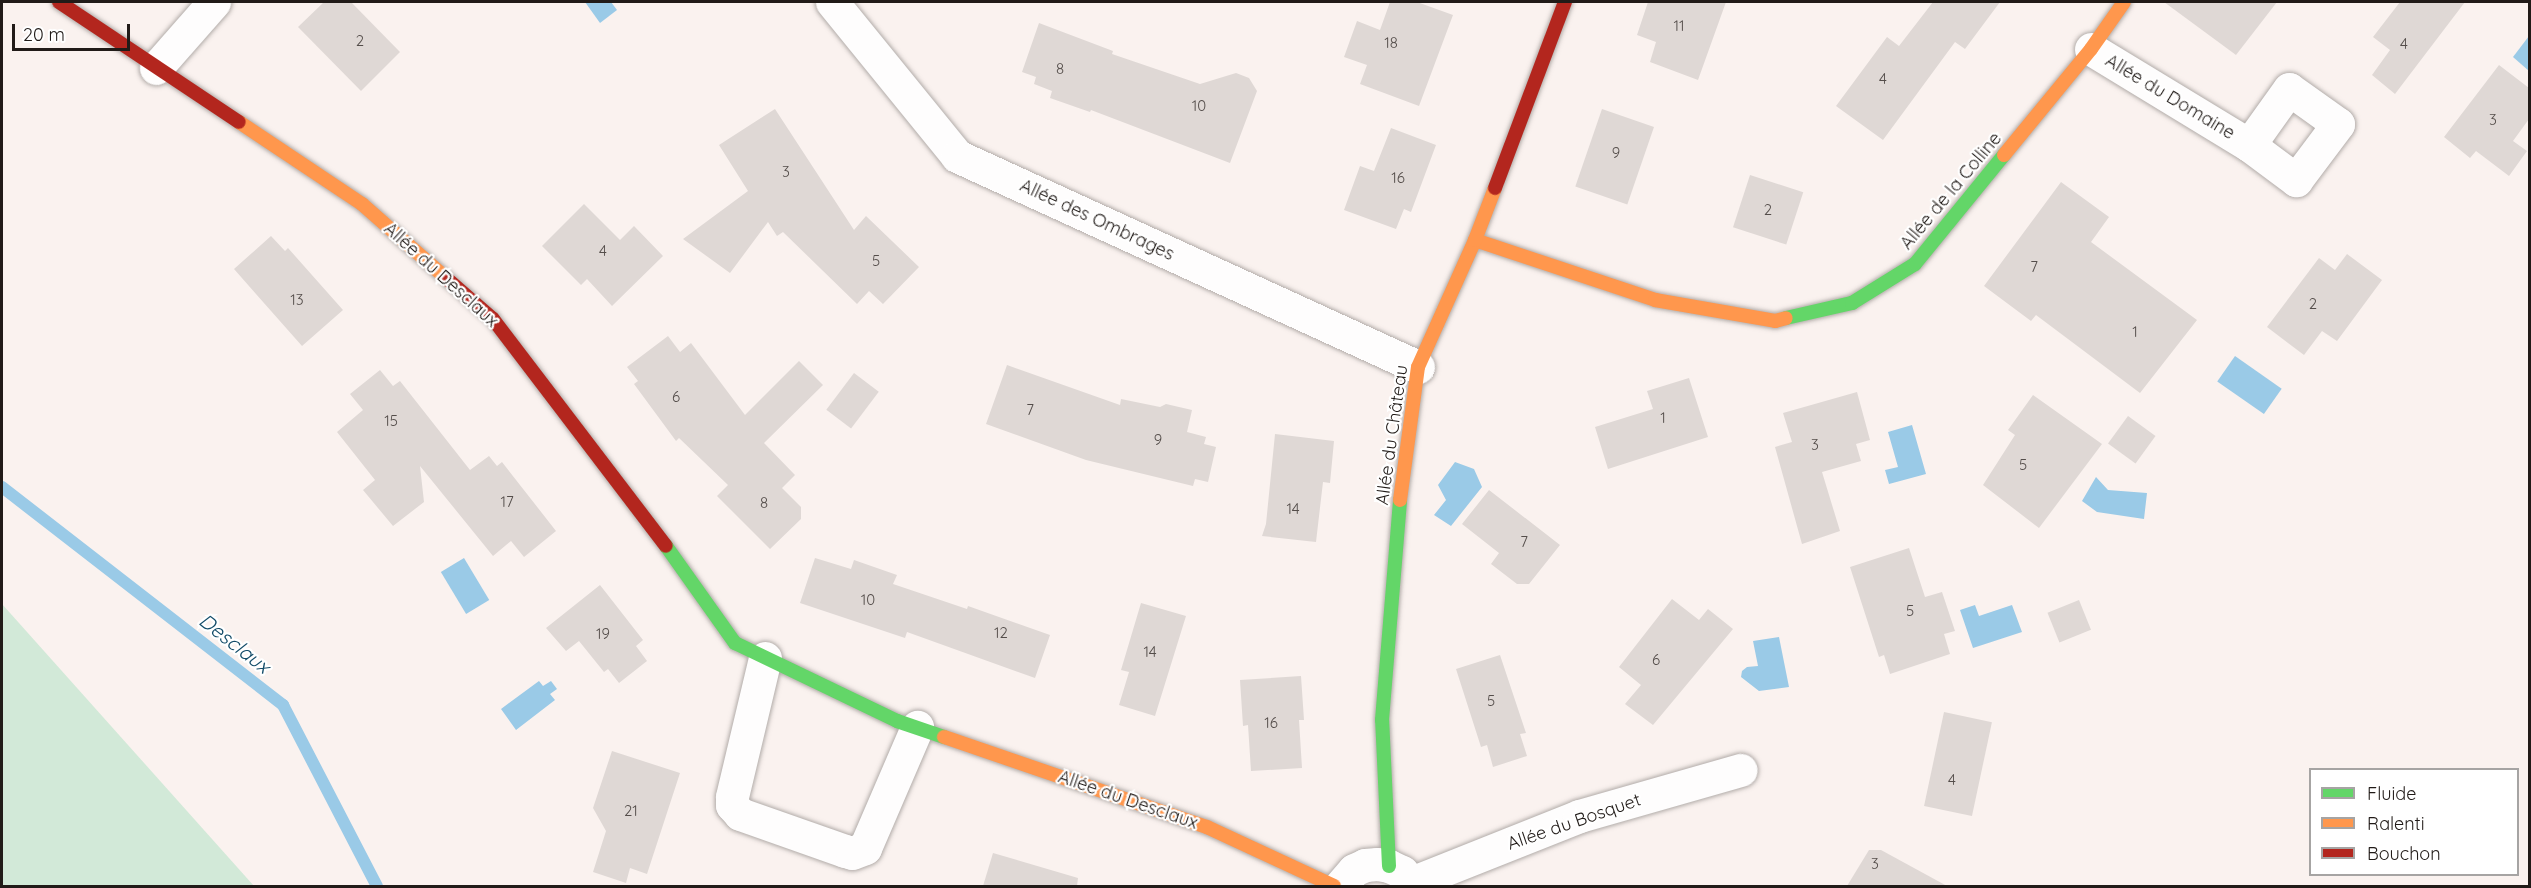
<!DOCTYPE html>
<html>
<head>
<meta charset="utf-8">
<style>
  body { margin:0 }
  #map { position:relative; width:2531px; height:888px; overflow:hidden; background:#faf2ef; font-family:Quicksand,sans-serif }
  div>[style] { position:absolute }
  .green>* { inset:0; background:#d2e9d8 }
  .water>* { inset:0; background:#9acae7; transform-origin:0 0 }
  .stream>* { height:12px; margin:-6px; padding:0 6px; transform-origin:6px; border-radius:6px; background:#9acae7 }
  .building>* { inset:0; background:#dfd8d5; transform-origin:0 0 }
  .roads { filter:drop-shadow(0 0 2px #b2aca9) drop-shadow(0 0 2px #b2aca9) }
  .street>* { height:33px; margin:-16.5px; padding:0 16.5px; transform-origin:16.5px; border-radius:16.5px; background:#fefdfd }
  .fast>* { height:14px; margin:-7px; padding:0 7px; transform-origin:7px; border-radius:7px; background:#63d668 }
  .slow>* { height:14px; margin:-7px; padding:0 7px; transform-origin:7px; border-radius:7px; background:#ff974d }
  .jam>* { height:14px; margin:-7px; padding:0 7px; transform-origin:7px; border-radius:7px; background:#b3261e }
  span { translate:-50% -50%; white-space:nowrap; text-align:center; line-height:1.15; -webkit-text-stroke:4.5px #fff; paint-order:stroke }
  .number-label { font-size:15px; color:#544d4a }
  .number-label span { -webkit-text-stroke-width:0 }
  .street-label { font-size:18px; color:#211b18 }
  .water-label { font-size:20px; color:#124b68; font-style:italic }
  .frame { position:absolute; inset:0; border:3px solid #211b18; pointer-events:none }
  .legend { position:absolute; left:2309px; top:768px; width:210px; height:108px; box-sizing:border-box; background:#fff; border:2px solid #a6a4a3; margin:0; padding:8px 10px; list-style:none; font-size:18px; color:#211b18 }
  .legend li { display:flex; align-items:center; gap:12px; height:30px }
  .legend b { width:30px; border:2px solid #a6a4a3 }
  .scale { position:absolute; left:12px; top:24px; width:118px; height:27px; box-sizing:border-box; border:3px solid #211b18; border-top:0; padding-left:8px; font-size:18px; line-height:21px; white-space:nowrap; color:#211b18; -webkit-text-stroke:4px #fff; paint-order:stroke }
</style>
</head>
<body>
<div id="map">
  <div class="green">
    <i style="clip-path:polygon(2px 604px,254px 886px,2px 886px)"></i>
  </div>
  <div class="water">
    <i style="clip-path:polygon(585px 2px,611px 2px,617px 10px,600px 23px)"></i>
    <i style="clip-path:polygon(2529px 36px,2530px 37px,2529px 71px,2513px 57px)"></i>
    <i style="left:2235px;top:356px;width:57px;height:31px;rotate:35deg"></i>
    <i style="clip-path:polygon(1912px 425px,1926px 474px,1889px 484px,1885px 470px,1898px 467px,1888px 432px)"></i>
    <i style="clip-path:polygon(1455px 462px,1474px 469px,1482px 487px,1451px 526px,1434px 515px,1446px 500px,1438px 485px)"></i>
    <i style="clip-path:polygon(2096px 477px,2108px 490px,2147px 493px,2144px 519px,2097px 512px,2082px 501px)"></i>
    <i style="left:464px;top:558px;width:49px;height:27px;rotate:59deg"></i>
    <i style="clip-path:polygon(1975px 605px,1979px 616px,2012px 605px,2022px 632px,1973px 648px,1960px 610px)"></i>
    <i style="clip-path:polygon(1779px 637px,1789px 687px,1759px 691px,1741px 677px,1742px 671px,1747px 667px,1758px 666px,1753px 641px)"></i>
    <i style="clip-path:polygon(539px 681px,543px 686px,551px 681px,557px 689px,550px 694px,555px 700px,516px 730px,501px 709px)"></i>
  </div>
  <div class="stream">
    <i style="left:2px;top:487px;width:356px;rotate:37.8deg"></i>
    <i style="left:283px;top:705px;width:204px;rotate:62.6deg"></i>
  </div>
  <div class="building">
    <i style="clip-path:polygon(324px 2px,351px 2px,400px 52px,361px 91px,298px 27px)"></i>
    <i style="clip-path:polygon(1390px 2px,1417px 2px,1453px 15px,1419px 106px,1360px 84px,1367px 65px,1344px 57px,1357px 21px,1380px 30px)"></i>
    <i style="clip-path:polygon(1648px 2px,1726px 2px,1698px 80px,1650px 62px,1656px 42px,1637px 35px)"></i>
    <i style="clip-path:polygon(1933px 2px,2000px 2px,1965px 49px,1955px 42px,1883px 140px,1836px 106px,1887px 37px,1899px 46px)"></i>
    <i style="clip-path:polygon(2164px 2px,2277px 2px,2236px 55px)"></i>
    <i style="clip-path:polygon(2400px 2px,2465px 2px,2395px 94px,2372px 75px,2390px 50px,2373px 37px)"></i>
    <i style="clip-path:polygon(1039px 23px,1113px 51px,1112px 54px,1200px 84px,1236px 73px,1249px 78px,1257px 91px,1230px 163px,1091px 110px,1090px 112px,1050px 98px,1052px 91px,1034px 84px,1036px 77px,1022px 72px)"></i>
    <i style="clip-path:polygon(2499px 65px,2529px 88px,2529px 119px,2513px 141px,2527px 151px,2509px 176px,2476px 151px,2470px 158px,2444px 137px)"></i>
    <i style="clip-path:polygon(775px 109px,854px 230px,866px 216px,919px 267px,883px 304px,869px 291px,857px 304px,783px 232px,777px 236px,768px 222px,730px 273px,683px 239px,748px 191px,719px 145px)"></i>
    <i style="left:1602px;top:109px;width:55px;height:82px;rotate:19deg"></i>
    <i style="clip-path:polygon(1391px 128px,1436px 145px,1411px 212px,1404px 209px,1396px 229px,1344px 210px,1360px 166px,1374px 171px)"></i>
    <i style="left:1750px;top:175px;width:56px;height:55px;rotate:18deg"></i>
    <i style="clip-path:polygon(2061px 182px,2109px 217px,2091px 242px,2197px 320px,2140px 393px,2036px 315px,2031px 321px,1984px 286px)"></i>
    <i style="clip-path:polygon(584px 204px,620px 240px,634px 226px,663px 256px,612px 306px,587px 279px,581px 285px,542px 246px)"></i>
    <i style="clip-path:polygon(271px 236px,285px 251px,288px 248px,343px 310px,302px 346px,234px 269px)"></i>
    <i style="clip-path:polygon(2347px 254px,2382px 280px,2337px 341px,2322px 331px,2304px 355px,2267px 327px,2319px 258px,2335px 270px)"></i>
    <i style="clip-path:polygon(668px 336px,680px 352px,691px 343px,745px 415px,799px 361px,823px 385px,764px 443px,795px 475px,782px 488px,801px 507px,801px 519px,770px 549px,717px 496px,728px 485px,679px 438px,676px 441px,634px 384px,638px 381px,627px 367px)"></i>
    <i style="clip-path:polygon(1007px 365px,1120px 405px,1121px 399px,1160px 407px,1166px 404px,1192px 410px,1187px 432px,1206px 437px,1204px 444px,1216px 447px,1208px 482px,1195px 479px,1193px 486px,1086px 460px,986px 424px)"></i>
    <i style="clip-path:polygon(380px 370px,393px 386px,400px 381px,470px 470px,489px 456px,497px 466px,502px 462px,556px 531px,524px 557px,511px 541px,493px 556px,420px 466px,424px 502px,393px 526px,363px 490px,375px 480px,337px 432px,363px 410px,350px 394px)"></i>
    <i style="left:854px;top:373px;width:31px;height:46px;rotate:37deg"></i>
    <i style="clip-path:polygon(1689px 378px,1708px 437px,1608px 469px,1595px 427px,1653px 409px,1647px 391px)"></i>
    <i style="clip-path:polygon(1857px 392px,1870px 440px,1856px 444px,1861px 461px,1822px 472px,1840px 531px,1802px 544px,1775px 447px,1792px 442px,1783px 413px)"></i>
    <i style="clip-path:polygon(2033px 395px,2102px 444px,2039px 528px,1983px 485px,2015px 435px,2008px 430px)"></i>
    <i style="left:2128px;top:416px;width:34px;height:34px;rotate:36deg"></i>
    <i style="clip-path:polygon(1275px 434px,1334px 441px,1330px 483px,1323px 482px,1316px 542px,1262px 536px,1266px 524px)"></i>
    <i style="clip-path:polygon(1489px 490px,1560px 545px,1529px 584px,1517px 584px,1491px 564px,1499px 553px,1462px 524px)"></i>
    <i style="clip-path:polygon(1909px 548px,1925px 597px,1942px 592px,1955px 631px,1944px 634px,1950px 654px,1890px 674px,1884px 655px,1879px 657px,1850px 567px)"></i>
    <i style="clip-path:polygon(815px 558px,851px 569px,854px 560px,897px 575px,893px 584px,967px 609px,968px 606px,1050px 635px,1035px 678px,907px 632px,905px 638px,800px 603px)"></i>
    <i style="clip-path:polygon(600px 585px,643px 640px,636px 646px,647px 661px,619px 683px,608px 669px,604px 672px,579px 641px,566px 651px,546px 628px)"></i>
    <i style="clip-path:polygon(1672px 599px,1699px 620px,1708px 609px,1733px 629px,1653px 725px,1625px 704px,1641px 685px,1619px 667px)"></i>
    <i style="left:2079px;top:600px;width:32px;height:34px;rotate:68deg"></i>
    <i style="clip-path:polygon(1141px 603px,1186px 616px,1155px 716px,1119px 705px,1129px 672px,1121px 670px)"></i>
    <i style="clip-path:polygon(1500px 655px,1526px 733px,1520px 734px,1527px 756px,1493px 767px,1487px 745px,1481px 747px,1456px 669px)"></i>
    <i style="clip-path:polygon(1301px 676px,1304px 720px,1299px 720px,1302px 768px,1251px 771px,1248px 725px,1243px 726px,1240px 680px)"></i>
    <i style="left:1944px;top:712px;width:49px;height:96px;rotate:12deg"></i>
    <i style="clip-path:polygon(612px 751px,680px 773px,647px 874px,630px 868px,626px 883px,593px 872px,606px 831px,593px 808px)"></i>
    <i style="clip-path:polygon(1869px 850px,1881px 850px,1947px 886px,1847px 886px)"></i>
    <i style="clip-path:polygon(993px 853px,1078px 878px,1077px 886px,983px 886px)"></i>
  </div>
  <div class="roads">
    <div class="street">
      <i style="left:832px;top:2px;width:198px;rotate:50.9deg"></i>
      <i style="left:957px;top:156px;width:507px;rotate:24.59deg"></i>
      <i style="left:2091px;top:49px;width:185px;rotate:31.3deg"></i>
      <i style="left:2249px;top:145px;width:59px;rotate:36.7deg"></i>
      <i style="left:2296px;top:180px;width:70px;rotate:-53.1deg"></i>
      <i style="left:2338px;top:124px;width:60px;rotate:-144.5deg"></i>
      <i style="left:2289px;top:89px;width:69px;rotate:125.5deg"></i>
      <i style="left:156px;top:68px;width:88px;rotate:-48.7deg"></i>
      <i style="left:765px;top:658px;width:143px;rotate:103.4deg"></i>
      <i style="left:732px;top:797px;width:8px;rotate:90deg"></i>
      <i style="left:732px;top:805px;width:12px;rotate:48deg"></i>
      <i style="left:740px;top:814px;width:111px;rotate:19.4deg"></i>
      <i style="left:845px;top:851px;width:7px;rotate:16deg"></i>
      <i style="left:852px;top:853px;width:14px;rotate:-21deg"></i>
      <i style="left:865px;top:848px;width:132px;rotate:-66.7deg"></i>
      <i style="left:1411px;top:883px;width:181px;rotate:-21.7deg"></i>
      <i style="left:1579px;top:816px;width:168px;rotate:-15.9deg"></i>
      <i style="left:1340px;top:886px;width:21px;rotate:-49deg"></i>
      <i style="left:1354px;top:870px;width:12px;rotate:-24deg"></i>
      <i style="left:1365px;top:865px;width:12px;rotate:-5deg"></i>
      <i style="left:1377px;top:864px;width:12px;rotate:9deg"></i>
      <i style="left:1389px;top:866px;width:14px;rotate:25deg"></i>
      <i style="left:1402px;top:872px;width:13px;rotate:51deg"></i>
    </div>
    <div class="fast">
      <i style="left:1786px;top:318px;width:68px;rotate:-12.8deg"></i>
      <i style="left:1852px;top:303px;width:74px;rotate:-31.8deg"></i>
      <i style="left:1915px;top:264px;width:141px;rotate:-50.8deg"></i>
      <i style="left:666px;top:546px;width:119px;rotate:54.6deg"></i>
      <i style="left:735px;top:643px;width:180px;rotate:25.7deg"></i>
      <i style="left:897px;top:721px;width:50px;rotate:18.8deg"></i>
      <i style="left:1389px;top:866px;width:146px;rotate:-92.7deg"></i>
      <i style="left:1382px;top:720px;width:221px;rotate:-85.3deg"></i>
    </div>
    <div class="slow">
      <i style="left:239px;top:122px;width:148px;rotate:33.7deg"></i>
      <i style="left:362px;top:204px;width:112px;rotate:41.4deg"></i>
      <i style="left:2004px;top:155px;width:137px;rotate:-50.6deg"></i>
      <i style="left:2091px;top:49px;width:57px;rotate:-54.9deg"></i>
      <i style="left:1475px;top:240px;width:190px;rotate:18.4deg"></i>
      <i style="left:1655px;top:300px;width:122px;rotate:9.9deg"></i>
      <i style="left:1775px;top:321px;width:11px;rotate:-15deg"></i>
      <i style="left:1400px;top:500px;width:134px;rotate:-82.3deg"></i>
      <i style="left:1418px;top:367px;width:139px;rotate:-65.8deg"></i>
      <i style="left:1475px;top:240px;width:56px;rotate:-69deg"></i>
      <i style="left:944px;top:737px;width:278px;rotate:18.9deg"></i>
      <i style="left:1207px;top:827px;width:140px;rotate:24.9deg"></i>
    </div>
    <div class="jam">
      <i style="left:59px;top:2px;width:216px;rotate:33.7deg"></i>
      <i style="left:1495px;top:188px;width:199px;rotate:-69.4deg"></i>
      <i style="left:446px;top:278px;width:62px;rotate:41.1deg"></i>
      <i style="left:493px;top:319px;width:285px;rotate:52.7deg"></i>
    </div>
  </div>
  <div class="number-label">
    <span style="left:1679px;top:26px">11</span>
    <span style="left:360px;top:41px">2</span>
    <span style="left:1391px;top:43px">18</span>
    <span style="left:2404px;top:44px">4</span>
    <span style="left:1060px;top:69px">8</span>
    <span style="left:1883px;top:79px">4</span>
    <span style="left:1199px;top:106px">10</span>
    <span style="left:2493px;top:120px">3</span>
    <span style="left:1616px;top:153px">9</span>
    <span style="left:786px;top:172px">3</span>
    <span style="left:1398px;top:178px">16</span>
    <span style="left:1768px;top:210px">2</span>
    <span style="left:603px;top:251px">4</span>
    <span style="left:876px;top:261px">5</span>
    <span style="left:2034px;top:267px">7</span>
    <span style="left:297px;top:300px">13</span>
    <span style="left:2313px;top:304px">2</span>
    <span style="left:2135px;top:332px">1</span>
    <span style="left:676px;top:397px">6</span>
    <span style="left:1030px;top:410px">7</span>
    <span style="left:1663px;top:418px">1</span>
    <span style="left:391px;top:421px">15</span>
    <span style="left:1158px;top:440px">9</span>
    <span style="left:1815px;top:445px">3</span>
    <span style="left:2023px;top:465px">5</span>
    <span style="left:507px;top:502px">17</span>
    <span style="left:764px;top:503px">8</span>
    <span style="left:1293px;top:509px">14</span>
    <span style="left:1524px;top:542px">7</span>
    <span style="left:868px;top:600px">10</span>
    <span style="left:1910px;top:611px">5</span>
    <span style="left:1001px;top:633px">12</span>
    <span style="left:603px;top:634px">19</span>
    <span style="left:1150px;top:652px">14</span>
    <span style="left:1656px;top:660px">6</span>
    <span style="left:1491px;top:701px">5</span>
    <span style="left:1271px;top:723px">16</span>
    <span style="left:1952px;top:780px">4</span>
    <span style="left:631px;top:811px">21</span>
    <span style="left:1875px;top:864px">3</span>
  </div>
  <div class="street-label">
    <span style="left:2170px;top:97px;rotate:31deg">Allée du Domaine</span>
    <span style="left:1951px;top:191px;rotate:-50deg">Allée de la Colline</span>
    <span style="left:1097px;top:220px;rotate:25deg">Allée des Ombrages</span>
    <span style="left:441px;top:275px;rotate:42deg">Allée du Desclaux</span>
    <span style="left:1392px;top:435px;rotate:-82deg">Allée du Château</span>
    <span style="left:1128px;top:800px;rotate:19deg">Allée du Desclaux</span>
    <span style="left:1574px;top:822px;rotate:-19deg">Allée du Bosquet</span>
  </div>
  <div class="water-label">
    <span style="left:235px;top:643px;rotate:38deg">Desclaux</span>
  </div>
  <div class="frame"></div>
  <ul class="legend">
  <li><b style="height:8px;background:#63d668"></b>Fluide</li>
  <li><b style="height:8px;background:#ff974d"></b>Ralenti</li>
  <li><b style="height:8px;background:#b3261e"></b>Bouchon</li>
  </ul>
  <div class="scale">20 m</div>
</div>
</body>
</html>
